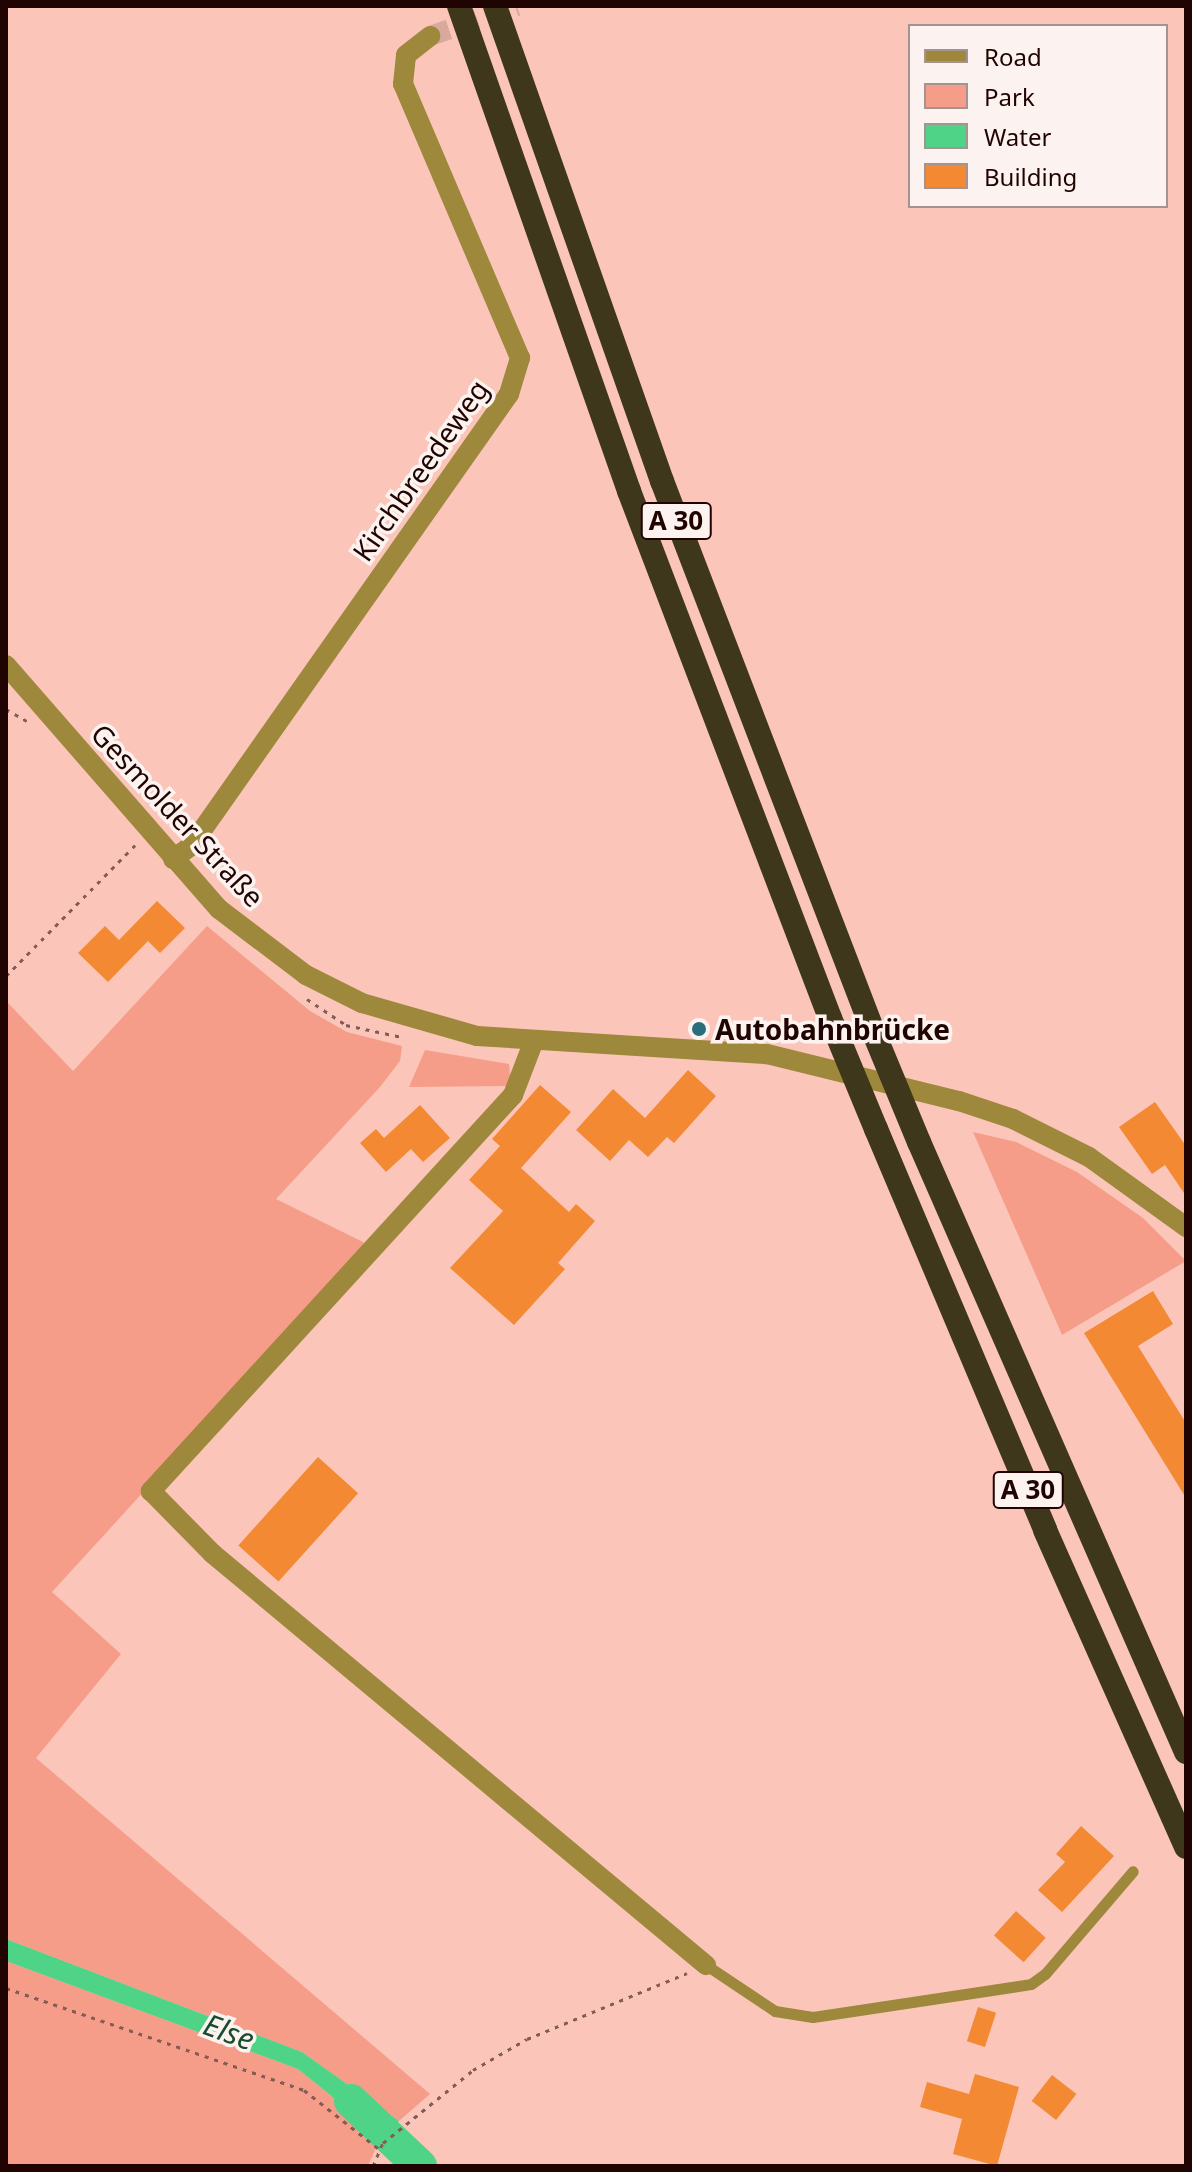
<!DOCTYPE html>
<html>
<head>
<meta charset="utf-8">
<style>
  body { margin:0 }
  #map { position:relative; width:1192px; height:2172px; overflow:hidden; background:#fbc6b9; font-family:"Noto Sans",sans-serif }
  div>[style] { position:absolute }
  .green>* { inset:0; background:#f59d88 }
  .water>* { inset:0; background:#4fd487 }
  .river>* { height:34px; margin:-17px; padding:0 17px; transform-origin:17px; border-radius:17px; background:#4fd487 }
  .building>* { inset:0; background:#f48934; transform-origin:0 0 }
  .minor-tunnel>* { height:20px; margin-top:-10px; transform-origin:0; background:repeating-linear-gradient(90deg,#daa99d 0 20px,transparent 0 30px) }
  .path>* { height:3px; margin-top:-1.5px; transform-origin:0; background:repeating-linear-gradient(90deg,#845c55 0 4px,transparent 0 10px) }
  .service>* { height:11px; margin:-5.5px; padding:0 5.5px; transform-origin:5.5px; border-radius:5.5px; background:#9d883c }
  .minor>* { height:20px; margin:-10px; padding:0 10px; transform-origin:10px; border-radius:10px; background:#9d883c }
  .tertiary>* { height:20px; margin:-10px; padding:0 10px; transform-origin:10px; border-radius:10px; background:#9d883c }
  .motorway>* { height:24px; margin:-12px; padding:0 12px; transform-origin:12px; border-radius:12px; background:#3f371c }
  .motorway-bridge>* { height:24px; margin:-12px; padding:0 12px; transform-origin:12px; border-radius:12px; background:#3f371c }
  .dots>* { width:22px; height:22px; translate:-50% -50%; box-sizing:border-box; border:4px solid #fcf3f0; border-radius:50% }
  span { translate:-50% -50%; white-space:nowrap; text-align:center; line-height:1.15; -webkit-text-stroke:7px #fcf3f0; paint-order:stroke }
  .shield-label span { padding:2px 6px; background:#fcf3f0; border:2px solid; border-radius:6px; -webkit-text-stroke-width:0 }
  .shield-label { font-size:26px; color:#200401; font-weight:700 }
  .street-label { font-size:28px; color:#200401 }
  .poi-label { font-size:28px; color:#200401; font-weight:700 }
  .left { translate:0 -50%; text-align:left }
  .water-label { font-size:30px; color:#184c2e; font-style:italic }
  .frame { position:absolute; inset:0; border:8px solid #200401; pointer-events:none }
  .legend { position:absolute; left:908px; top:24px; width:260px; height:184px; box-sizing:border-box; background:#fcf3f0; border:2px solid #a49390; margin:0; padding:10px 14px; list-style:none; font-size:24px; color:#200401 }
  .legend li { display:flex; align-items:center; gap:16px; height:40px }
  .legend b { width:40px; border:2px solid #a49390 }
</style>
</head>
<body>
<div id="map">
  <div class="green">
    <i style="clip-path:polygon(207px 926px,310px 1011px,347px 1032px,402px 1046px,400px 1061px,380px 1087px,276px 1199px,369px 1245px,52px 1592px,121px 1654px,36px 1758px,430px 2094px,399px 2121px,302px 2052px,6px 1939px,6px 1001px,73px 1071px)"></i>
    <i style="clip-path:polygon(425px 1050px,509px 1064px,511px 1086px,409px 1087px)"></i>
    <i style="clip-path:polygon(973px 1132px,1016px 1142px,1077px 1172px,1143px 1218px,1186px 1261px,1062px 1335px)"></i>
    <i style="clip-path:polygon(6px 1961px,298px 2069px,381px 2136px,368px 2166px,6px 2166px)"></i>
  </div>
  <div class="water">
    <i style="clip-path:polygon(6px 1939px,302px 2052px,399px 2121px,381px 2136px,298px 2069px,6px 1961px)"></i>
  </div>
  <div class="river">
    <i style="left:351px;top:2101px;width:95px;rotate:43.3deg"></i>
  </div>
  <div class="building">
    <i style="clip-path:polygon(157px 901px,185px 928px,160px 953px,148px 941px,108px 982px,78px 953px,105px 926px,119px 940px)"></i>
    <i style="clip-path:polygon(688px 1070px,716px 1096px,674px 1143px,667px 1137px,648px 1157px,629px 1140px,610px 1161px,576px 1130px,613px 1089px,645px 1118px)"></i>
    <i style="clip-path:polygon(540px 1085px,571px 1112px,521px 1168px,569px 1212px,576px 1204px,595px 1221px,558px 1263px,565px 1269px,514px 1325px,450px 1268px,503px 1211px,469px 1180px,500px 1146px,492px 1139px)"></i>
    <i style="clip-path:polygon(1155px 1102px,1186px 1146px,1186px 1196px,1165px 1165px,1152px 1174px,1119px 1127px)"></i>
    <i style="clip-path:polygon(420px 1105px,450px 1138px,423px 1162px,411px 1149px,386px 1172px,360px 1143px,376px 1129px,384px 1138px)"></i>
    <i style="clip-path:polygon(1153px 1291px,1173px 1324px,1138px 1346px,1186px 1423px,1186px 1498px,1084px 1333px)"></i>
    <i style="left:318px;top:1457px;width:54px;height:119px;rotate:42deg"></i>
    <i style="clip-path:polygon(1081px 1826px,1114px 1856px,1062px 1912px,1038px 1890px,1065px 1862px,1056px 1854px)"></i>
    <i style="left:1016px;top:1911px;width:40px;height:33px;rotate:42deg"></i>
    <i style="left:978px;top:2007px;width:19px;height:36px;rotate:18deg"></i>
    <i style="clip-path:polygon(975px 2074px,1019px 2087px,997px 2166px,953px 2154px,962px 2119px,920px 2107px,927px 2082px,969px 2094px)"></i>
    <i style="left:1052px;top:2075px;width:31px;height:33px;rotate:38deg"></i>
  </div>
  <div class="minor-tunnel">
    <i style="left:430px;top:36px;width:92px;rotate:-19deg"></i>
  </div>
  <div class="path">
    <i style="left:6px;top:709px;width:24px;rotate:30deg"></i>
    <i style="left:6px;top:976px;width:184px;rotate:-45.4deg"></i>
    <i style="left:307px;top:999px;width:47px;rotate:33.7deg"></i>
    <i style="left:346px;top:1025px;width:57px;rotate:12.1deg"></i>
    <i style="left:6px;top:1988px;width:315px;rotate:18.9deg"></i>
    <i style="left:304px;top:2090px;width:95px;rotate:38.2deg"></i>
    <i style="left:373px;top:2166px;width:25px;rotate:-67deg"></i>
    <i style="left:383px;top:2143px;width:116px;rotate:-39deg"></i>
    <i style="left:473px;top:2070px;width:62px;rotate:-29.9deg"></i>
    <i style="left:527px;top:2039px;width:173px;rotate:-22.4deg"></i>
  </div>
  <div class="service">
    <i style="left:706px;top:1965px;width:83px;rotate:33.7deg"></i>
    <i style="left:775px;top:2011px;width:38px;rotate:9deg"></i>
    <i style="left:813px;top:2017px;width:220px;rotate:-8.6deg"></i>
    <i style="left:1031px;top:1984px;width:17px;rotate:-36deg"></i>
    <i style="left:1045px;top:1974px;width:135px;rotate:-49.5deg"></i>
  </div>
  <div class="minor">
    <i style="left:173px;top:859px;width:22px;rotate:-36deg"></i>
    <i style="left:191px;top:846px;width:553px;rotate:-54.87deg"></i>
    <i style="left:509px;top:394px;width:38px;rotate:-73deg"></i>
    <i style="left:520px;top:358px;width:298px;rotate:-113.1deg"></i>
    <i style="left:403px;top:84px;width:29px;rotate:-84deg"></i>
    <i style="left:406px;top:55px;width:31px;rotate:-38deg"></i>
    <i style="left:533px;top:1043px;width:56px;rotate:111deg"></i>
    <i style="left:513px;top:1095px;width:537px;rotate:132.43deg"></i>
    <i style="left:151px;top:1491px;width:88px;rotate:45.5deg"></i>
    <i style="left:213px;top:1554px;width:642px;rotate:39.82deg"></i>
  </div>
  <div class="tertiary">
    <i style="left:6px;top:665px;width:324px;rotate:48.9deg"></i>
    <i style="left:219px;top:909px;width:109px;rotate:37.2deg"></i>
    <i style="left:306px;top:975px;width:63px;rotate:26.6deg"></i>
    <i style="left:362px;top:1003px;width:120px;rotate:16deg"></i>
    <i style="left:477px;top:1036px;width:291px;rotate:3.6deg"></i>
    <i style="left:767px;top:1054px;width:198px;rotate:13.8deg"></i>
    <i style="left:959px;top:1101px;width:57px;rotate:18.4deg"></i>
    <i style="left:1013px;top:1119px;width:85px;rotate:26.6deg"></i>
    <i style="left:1089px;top:1157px;width:120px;rotate:35.8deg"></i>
  </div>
  <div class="motorway">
    <i style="left:459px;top:6px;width:514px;rotate:70.68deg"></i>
    <i style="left:629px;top:491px;width:564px;rotate:69.12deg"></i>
    <i style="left:495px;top:6px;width:504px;rotate:70.63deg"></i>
    <i style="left:662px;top:481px;width:589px;rotate:69.01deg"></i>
    <i style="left:876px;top:1129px;width:435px;rotate:67.1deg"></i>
    <i style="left:1045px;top:1530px;width:347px;rotate:66deg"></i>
    <i style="left:919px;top:1142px;width:666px;rotate:66.36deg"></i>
  </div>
  <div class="motorway-bridge">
    <i style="left:830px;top:1018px;width:120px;rotate:67.5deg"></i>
    <i style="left:873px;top:1031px;width:120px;rotate:67.5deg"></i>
  </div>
  <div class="dots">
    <i style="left:699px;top:1029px;background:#286e7d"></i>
  </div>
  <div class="shield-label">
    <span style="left:676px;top:521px">A 30</span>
    <span style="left:1028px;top:1490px">A 30</span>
  </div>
  <div class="street-label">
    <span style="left:420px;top:470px;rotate:-55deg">Kirchbreedeweg</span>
    <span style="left:178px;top:815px;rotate:47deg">Gesmolder Straße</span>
  </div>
  <div class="poi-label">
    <span class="left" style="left:715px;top:1029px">Autobahnbrücke</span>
  </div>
  <div class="water-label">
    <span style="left:229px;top:2032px;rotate:20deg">Else</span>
  </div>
  <div class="frame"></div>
  <ul class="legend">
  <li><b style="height:10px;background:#9d883c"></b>Road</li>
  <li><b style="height:22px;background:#f59d88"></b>Park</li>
  <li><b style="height:22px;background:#4fd487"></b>Water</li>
  <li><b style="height:22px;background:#f48934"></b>Building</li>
  </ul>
</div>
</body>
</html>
